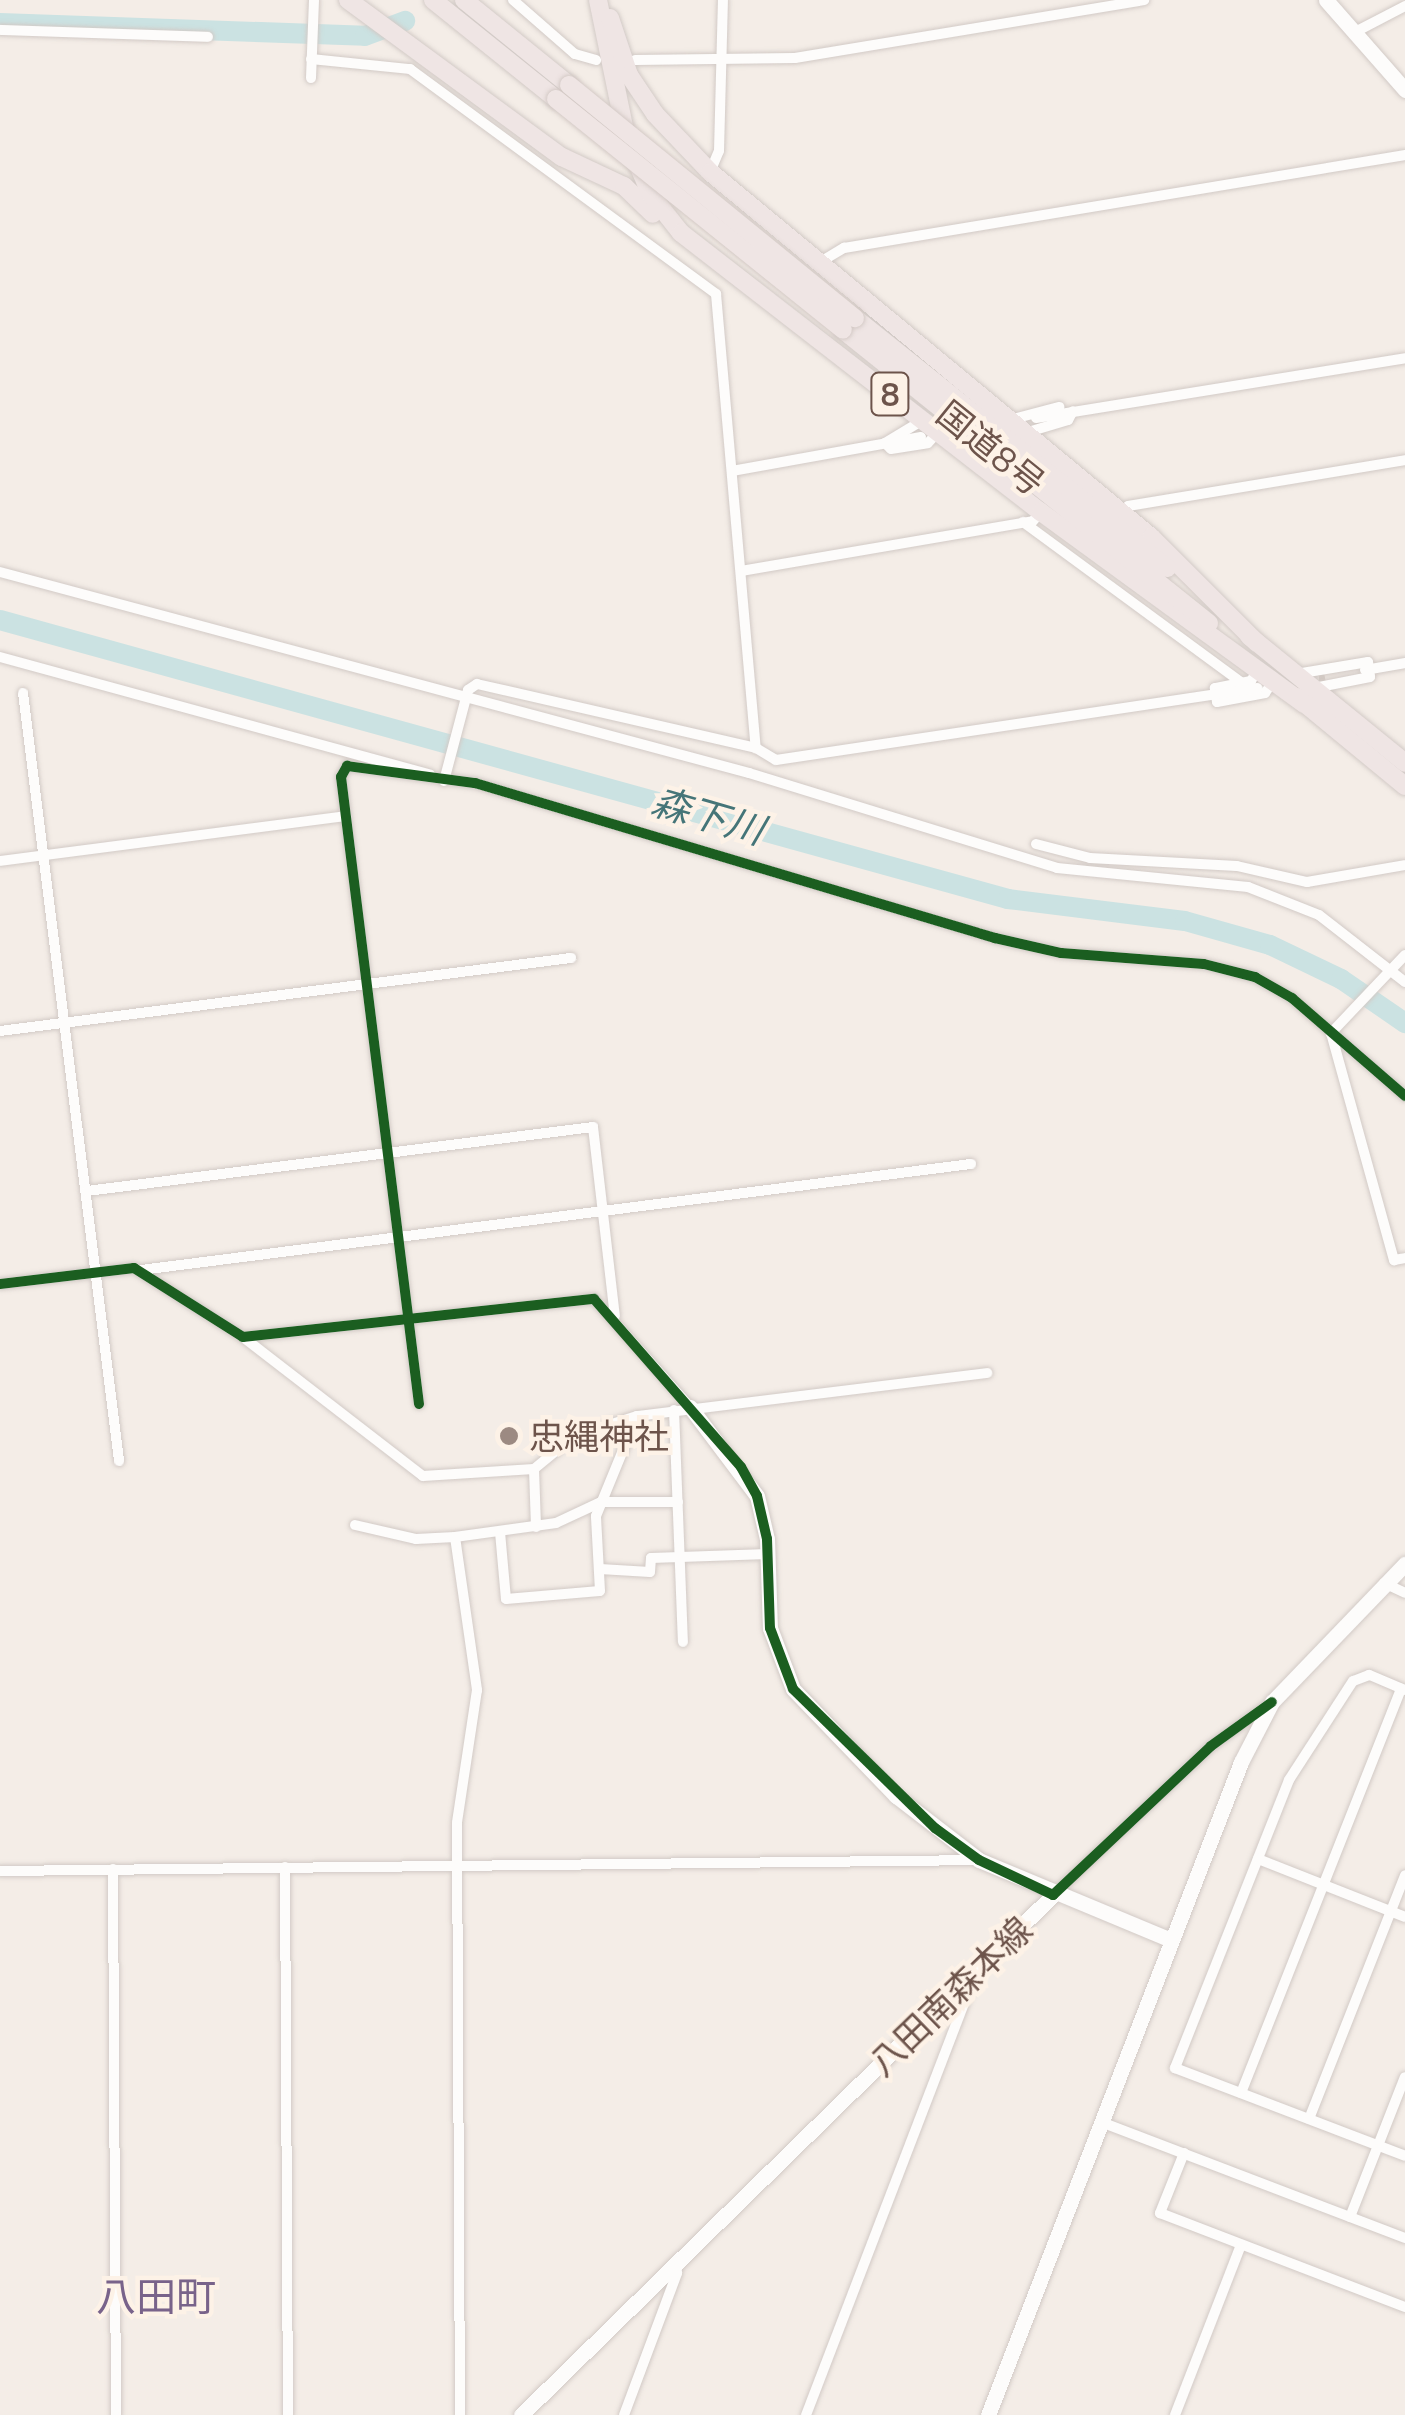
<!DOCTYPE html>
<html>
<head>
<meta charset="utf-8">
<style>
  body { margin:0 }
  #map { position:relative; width:1405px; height:2415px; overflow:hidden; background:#f4ede7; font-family:Mulish,"Noto Sans JP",sans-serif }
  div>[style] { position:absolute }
  .river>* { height:20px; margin:-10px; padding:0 10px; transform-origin:10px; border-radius:10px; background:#cbe2e2 }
  .street-tunnel>* { height:10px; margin-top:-5px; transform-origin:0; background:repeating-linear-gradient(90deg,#d2c7c0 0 10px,transparent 0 15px) }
  .roads { filter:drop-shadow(0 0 2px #d2cac6) drop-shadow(0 0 2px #d2cac6) }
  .street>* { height:10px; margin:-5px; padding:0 5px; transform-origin:5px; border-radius:5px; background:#fdfcfb }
  .secondary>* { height:15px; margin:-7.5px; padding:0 7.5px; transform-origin:7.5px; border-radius:7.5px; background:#fdfcfb }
  .highway>* { height:18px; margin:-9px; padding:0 9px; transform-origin:9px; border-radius:9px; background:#efe5e4 }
  .bridges { filter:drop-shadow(0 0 2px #d3c9c5) drop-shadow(0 0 2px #d3c9c5) }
  .highway-bridge>* { height:18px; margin:-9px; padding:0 9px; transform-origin:9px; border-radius:9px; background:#efe5e4 }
  .cycleway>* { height:10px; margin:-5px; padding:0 5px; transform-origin:5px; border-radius:5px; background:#1b5e20 }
  .dots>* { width:28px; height:28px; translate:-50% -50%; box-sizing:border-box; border:5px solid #fdf2e7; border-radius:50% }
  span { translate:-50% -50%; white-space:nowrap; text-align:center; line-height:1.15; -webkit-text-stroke:9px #fdf2e7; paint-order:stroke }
  .shield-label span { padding:2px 8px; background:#fdf2e7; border:2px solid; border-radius:8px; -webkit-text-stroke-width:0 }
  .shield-label { font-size:32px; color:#6d544b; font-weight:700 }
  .street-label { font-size:35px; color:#6d544b }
  .poi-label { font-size:35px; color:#6d544b }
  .left { translate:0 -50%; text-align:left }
  .water-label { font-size:38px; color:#457578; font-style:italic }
  .quarter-label { font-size:40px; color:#79638a }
</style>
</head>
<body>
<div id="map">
  <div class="river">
    <i style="left:0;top:23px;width:365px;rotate:2deg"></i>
    <i style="left:365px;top:36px;width:43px;rotate:-20.6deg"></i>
    <i style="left:0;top:620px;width:1046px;rotate:15.47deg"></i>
    <i style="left:1008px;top:899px;width:178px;rotate:7.1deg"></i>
    <i style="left:1185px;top:921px;width:88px;rotate:15.8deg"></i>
    <i style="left:1270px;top:945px;width:79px;rotate:25.6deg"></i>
    <i style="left:1341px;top:979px;width:78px;rotate:34.5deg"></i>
  </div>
  <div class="street-tunnel">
    <i style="left:1304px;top:680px;width:21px;rotate:-11deg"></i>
  </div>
  <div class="roads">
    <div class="street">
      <i style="left:513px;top:0;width:82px;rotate:41.1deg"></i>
      <i style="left:575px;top:54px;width:22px;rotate:16deg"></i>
      <i style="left:0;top:30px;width:208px;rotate:1.9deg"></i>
      <i style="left:1357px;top:31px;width:54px;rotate:-27.5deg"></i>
      <i style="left:311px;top:59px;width:100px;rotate:5.8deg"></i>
      <i style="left:410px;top:69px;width:380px;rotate:36.3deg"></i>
      <i style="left:716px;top:294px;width:456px;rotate:85deg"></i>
      <i style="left:635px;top:60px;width:160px;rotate:-0.7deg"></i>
      <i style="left:795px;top:58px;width:354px;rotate:-9.4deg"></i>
      <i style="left:311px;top:78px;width:78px;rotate:-87.8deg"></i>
      <i style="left:710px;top:172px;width:23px;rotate:-67deg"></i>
      <i style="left:719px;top:151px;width:151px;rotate:-88.5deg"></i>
      <i style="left:822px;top:261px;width:26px;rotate:-31deg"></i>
      <i style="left:844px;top:248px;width:569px;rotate:-9.41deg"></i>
      <i style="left:1036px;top:418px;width:374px;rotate:-9.2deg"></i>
      <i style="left:1013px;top:419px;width:48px;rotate:-14.6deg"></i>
      <i style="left:923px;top:420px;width:44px;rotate:148.8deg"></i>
      <i style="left:885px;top:443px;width:8px;rotate:45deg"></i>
      <i style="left:891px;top:449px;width:37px;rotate:-9deg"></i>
      <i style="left:928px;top:443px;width:15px;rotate:-48deg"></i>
      <i style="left:1028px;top:432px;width:42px;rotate:-16.7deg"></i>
      <i style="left:1068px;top:420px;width:10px;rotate:-61deg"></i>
      <i style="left:732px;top:471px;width:192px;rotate:-10.2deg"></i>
      <i style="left:1126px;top:516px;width:10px;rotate:-79deg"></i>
      <i style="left:1128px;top:506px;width:281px;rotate:-9.4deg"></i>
      <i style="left:1023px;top:522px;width:272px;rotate:36.3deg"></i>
      <i style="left:741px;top:571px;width:296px;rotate:-9.7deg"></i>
      <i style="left:1033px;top:521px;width:12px;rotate:-48deg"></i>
      <i style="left:0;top:572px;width:776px;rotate:15.02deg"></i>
      <i style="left:749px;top:773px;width:322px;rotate:17.1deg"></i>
      <i style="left:1057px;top:868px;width:192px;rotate:5.7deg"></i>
      <i style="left:1248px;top:887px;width:76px;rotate:21.5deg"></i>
      <i style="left:1319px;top:915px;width:109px;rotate:37.9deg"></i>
      <i style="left:0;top:657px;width:446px;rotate:15.3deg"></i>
      <i style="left:1365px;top:670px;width:41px;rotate:-9.9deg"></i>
      <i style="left:1257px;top:671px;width:12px;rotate:121deg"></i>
      <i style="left:1251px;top:681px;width:37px;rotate:169deg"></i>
      <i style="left:1215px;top:688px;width:14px;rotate:82deg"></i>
      <i style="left:1217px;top:702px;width:49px;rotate:-10.6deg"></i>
      <i style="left:1265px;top:693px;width:12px;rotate:-55deg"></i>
      <i style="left:1296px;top:674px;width:73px;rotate:-9.5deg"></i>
      <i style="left:1368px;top:662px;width:15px;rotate:82deg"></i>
      <i style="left:1370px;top:677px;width:57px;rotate:168.9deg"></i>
      <i style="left:23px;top:693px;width:774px;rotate:82.87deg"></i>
      <i style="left:444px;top:781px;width:94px;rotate:-75.2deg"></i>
      <i style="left:468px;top:690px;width:11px;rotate:-34deg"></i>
      <i style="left:477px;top:684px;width:286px;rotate:12.9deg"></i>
      <i style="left:756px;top:748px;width:23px;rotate:31deg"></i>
      <i style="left:776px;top:760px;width:487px;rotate:-8.5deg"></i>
      <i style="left:1036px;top:844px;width:56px;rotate:14.5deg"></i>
      <i style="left:1090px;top:858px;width:147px;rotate:3.1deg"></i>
      <i style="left:1237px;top:866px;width:72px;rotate:12.9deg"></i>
      <i style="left:1307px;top:882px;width:99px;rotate:-9.8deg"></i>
      <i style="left:0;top:861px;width:349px;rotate:-7.4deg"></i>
      <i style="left:1405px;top:955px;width:108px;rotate:133.5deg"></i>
      <i style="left:1331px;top:1033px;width:236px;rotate:74.5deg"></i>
      <i style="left:1394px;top:1260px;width:11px;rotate:-10deg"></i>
      <i style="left:0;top:1031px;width:576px;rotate:-7.29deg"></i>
      <i style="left:87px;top:1191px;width:510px;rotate:-7.21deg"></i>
      <i style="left:593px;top:1127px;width:190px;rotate:83.4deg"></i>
      <i style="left:141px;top:1270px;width:837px;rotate:-7.28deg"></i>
      <i style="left:0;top:1284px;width:135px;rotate:-6.8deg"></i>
      <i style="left:134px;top:1268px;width:129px;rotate:32.3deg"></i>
      <i style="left:243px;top:1337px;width:353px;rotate:-6.2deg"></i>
      <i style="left:594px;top:1299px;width:144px;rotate:48.4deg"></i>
      <i style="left:243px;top:1337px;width:227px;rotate:37.7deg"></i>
      <i style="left:423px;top:1476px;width:111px;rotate:-3.6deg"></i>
      <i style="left:534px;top:1469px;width:52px;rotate:-39.5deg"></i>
      <i style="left:574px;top:1436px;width:66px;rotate:-17.6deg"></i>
      <i style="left:637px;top:1416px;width:353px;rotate:-7deg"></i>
      <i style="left:419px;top:1404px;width:632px;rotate:-97.09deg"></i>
      <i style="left:341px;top:777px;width:13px;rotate:-61deg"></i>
      <i style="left:347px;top:766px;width:129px;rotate:7.6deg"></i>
      <i style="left:475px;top:783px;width:543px;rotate:16.6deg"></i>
      <i style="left:995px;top:938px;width:68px;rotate:12.8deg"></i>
      <i style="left:1061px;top:953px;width:143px;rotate:4.4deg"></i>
      <i style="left:1204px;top:964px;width:53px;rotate:14.3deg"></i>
      <i style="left:1255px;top:977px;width:43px;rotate:29.6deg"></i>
      <i style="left:1292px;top:998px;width:150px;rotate:40.9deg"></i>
      <i style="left:674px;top:1410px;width:232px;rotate:87.8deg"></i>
      <i style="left:534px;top:1469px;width:58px;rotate:88deg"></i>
      <i style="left:355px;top:1525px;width:63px;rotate:12.9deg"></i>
      <i style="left:416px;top:1539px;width:39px;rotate:-3deg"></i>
      <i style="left:455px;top:1537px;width:102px;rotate:-7.9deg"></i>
      <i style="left:556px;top:1523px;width:50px;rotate:-25deg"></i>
      <i style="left:601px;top:1502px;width:77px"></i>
      <i style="left:500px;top:1532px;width:67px;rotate:84.9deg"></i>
      <i style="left:506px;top:1599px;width:94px;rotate:-4.9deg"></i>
      <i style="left:600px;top:1591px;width:75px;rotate:-93.1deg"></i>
      <i style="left:596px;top:1516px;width:108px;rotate:-67.7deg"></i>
      <i style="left:455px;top:1537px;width:155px;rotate:81.8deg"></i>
      <i style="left:477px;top:1690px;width:134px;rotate:98.6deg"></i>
      <i style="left:457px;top:1823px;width:592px;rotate:89.71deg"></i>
      <i style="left:600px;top:1569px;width:50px;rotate:3.4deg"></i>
      <i style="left:650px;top:1572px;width:14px;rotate:-86deg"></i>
      <i style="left:651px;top:1558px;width:117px;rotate:-2deg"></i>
      <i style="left:1384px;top:1583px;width:23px;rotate:25deg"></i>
      <i style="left:1405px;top:1690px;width:39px;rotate:-157deg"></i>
      <i style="left:1369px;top:1675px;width:17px;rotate:159deg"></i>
      <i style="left:1353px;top:1681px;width:118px;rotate:122.9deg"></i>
      <i style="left:1289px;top:1780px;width:310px;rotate:111.6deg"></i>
      <i style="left:1175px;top:2068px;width:246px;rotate:20.9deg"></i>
      <i style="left:1258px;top:1859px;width:158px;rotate:21.5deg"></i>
      <i style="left:285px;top:1867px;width:548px;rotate:89.69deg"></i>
      <i style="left:113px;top:1869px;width:546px;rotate:89.69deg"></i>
      <i style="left:0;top:1871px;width:979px;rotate:-0.64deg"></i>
      <i style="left:1054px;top:1894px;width:216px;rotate:-43.3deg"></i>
      <i style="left:1211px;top:1746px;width:72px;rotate:-35.9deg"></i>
      <i style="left:1241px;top:2093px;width:435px;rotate:-68.4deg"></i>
      <i style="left:1309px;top:2119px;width:262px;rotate:-68.5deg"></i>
      <i style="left:1101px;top:2122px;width:325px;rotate:20.9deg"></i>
      <i style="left:1184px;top:2153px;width:65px;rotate:111.8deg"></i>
      <i style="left:1160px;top:2213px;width:262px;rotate:21deg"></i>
      <i style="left:1350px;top:2217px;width:150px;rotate:-68.6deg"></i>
      <i style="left:624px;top:2415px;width:152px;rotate:-69.5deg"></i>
      <i style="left:677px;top:2273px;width:8px;rotate:-120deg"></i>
      <i style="left:806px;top:2415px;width:471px;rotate:-69deg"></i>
      <i style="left:1175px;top:2415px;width:182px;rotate:-68.8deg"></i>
    </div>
    <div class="secondary">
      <i style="left:1326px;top:0;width:120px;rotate:48.7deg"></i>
      <i style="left:690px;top:1407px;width:111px;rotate:53deg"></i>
      <i style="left:757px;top:1496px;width:44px;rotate:76.9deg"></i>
      <i style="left:767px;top:1539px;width:89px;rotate:88.1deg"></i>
      <i style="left:770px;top:1628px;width:65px;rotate:69.3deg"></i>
      <i style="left:793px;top:1689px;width:149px;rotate:46.1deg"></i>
      <i style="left:896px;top:1796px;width:105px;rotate:37.6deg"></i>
      <i style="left:979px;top:1860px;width:208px;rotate:22.6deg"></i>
      <i style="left:521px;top:2415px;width:744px;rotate:-44.35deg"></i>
      <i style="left:988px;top:2415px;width:700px;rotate:-68.82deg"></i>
      <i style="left:1241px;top:1762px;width:68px;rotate:-62.7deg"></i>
      <i style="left:1272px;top:1702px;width:192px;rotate:-46.1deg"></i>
    </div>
    <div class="highway">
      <i style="left:348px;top:0;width:265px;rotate:36.3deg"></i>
      <i style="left:562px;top:157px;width:68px;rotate:25.1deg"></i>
      <i style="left:624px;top:186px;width:40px;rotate:44deg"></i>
      <i style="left:433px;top:0;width:158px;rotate:38.8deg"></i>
      <i style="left:464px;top:0;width:135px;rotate:39deg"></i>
      <i style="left:598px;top:0;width:140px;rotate:78.4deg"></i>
      <i style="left:626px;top:137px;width:63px;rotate:66.7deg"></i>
      <i style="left:651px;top:195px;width:48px;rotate:51.7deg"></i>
      <i style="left:681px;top:233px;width:455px;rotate:37.8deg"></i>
      <i style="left:1041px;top:512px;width:326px;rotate:36.1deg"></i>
      <i style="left:610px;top:18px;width:60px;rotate:71.6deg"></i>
      <i style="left:629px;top:75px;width:47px;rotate:56.3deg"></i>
      <i style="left:655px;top:114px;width:80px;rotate:46.5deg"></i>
      <i style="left:710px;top:172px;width:572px;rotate:39.61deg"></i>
      <i style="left:1151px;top:537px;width:150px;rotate:45deg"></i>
      <i style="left:855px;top:318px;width:400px;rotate:38.7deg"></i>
      <i style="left:843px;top:330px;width:469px;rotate:38.7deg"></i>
      <i style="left:1249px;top:636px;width:201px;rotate:39.1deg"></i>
      <i style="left:1297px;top:697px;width:140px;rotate:39.5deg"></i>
    </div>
  </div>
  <div class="bridges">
    <div class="highway-bridge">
      <i style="left:569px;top:85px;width:369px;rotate:39.2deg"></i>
      <i style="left:556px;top:99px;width:368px;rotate:38.8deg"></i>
    </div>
  </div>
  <div class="cycleway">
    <i style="left:0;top:1284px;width:135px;rotate:-6.8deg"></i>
    <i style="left:134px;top:1268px;width:129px;rotate:32.3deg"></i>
    <i style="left:243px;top:1337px;width:353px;rotate:-6.2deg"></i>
    <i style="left:594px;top:1299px;width:223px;rotate:48.8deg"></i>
    <i style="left:741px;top:1467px;width:33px;rotate:61deg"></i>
    <i style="left:757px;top:1496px;width:44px;rotate:76.9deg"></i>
    <i style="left:767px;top:1539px;width:89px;rotate:88.1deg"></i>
    <i style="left:770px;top:1628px;width:65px;rotate:69.3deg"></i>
    <i style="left:793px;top:1689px;width:199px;rotate:44.4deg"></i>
    <i style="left:935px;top:1828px;width:54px;rotate:36deg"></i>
    <i style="left:979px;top:1860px;width:82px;rotate:25.3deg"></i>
    <i style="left:1053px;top:1895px;width:217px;rotate:-43.3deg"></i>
    <i style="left:1211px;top:1746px;width:75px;rotate:-35.8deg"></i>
    <i style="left:419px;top:1404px;width:632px;rotate:-97.09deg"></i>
    <i style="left:341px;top:777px;width:13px;rotate:-61deg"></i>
    <i style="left:347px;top:766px;width:129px;rotate:7.6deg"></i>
    <i style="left:475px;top:783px;width:543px;rotate:16.6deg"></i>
    <i style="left:995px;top:938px;width:68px;rotate:12.8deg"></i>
    <i style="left:1061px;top:953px;width:143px;rotate:4.4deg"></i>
    <i style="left:1204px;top:964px;width:53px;rotate:14.3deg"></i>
    <i style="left:1255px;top:977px;width:43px;rotate:29.6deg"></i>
    <i style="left:1292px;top:998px;width:150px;rotate:40.9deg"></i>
  </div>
  <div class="dots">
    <i style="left:509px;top:1436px;background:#9c8a82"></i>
  </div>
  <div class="shield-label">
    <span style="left:890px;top:394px">8</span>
  </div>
  <div class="street-label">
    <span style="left:991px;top:448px;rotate:39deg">国道8号</span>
    <span style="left:950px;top:1996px;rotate:-44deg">八田南森本線</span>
  </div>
  <div class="poi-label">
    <span class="left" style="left:529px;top:1436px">忠縄神社</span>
  </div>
  <div class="water-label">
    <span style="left:708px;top:816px;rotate:16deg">森下川</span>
  </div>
  <div class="quarter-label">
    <span style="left:156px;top:2296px">八田町</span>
  </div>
</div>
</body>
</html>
